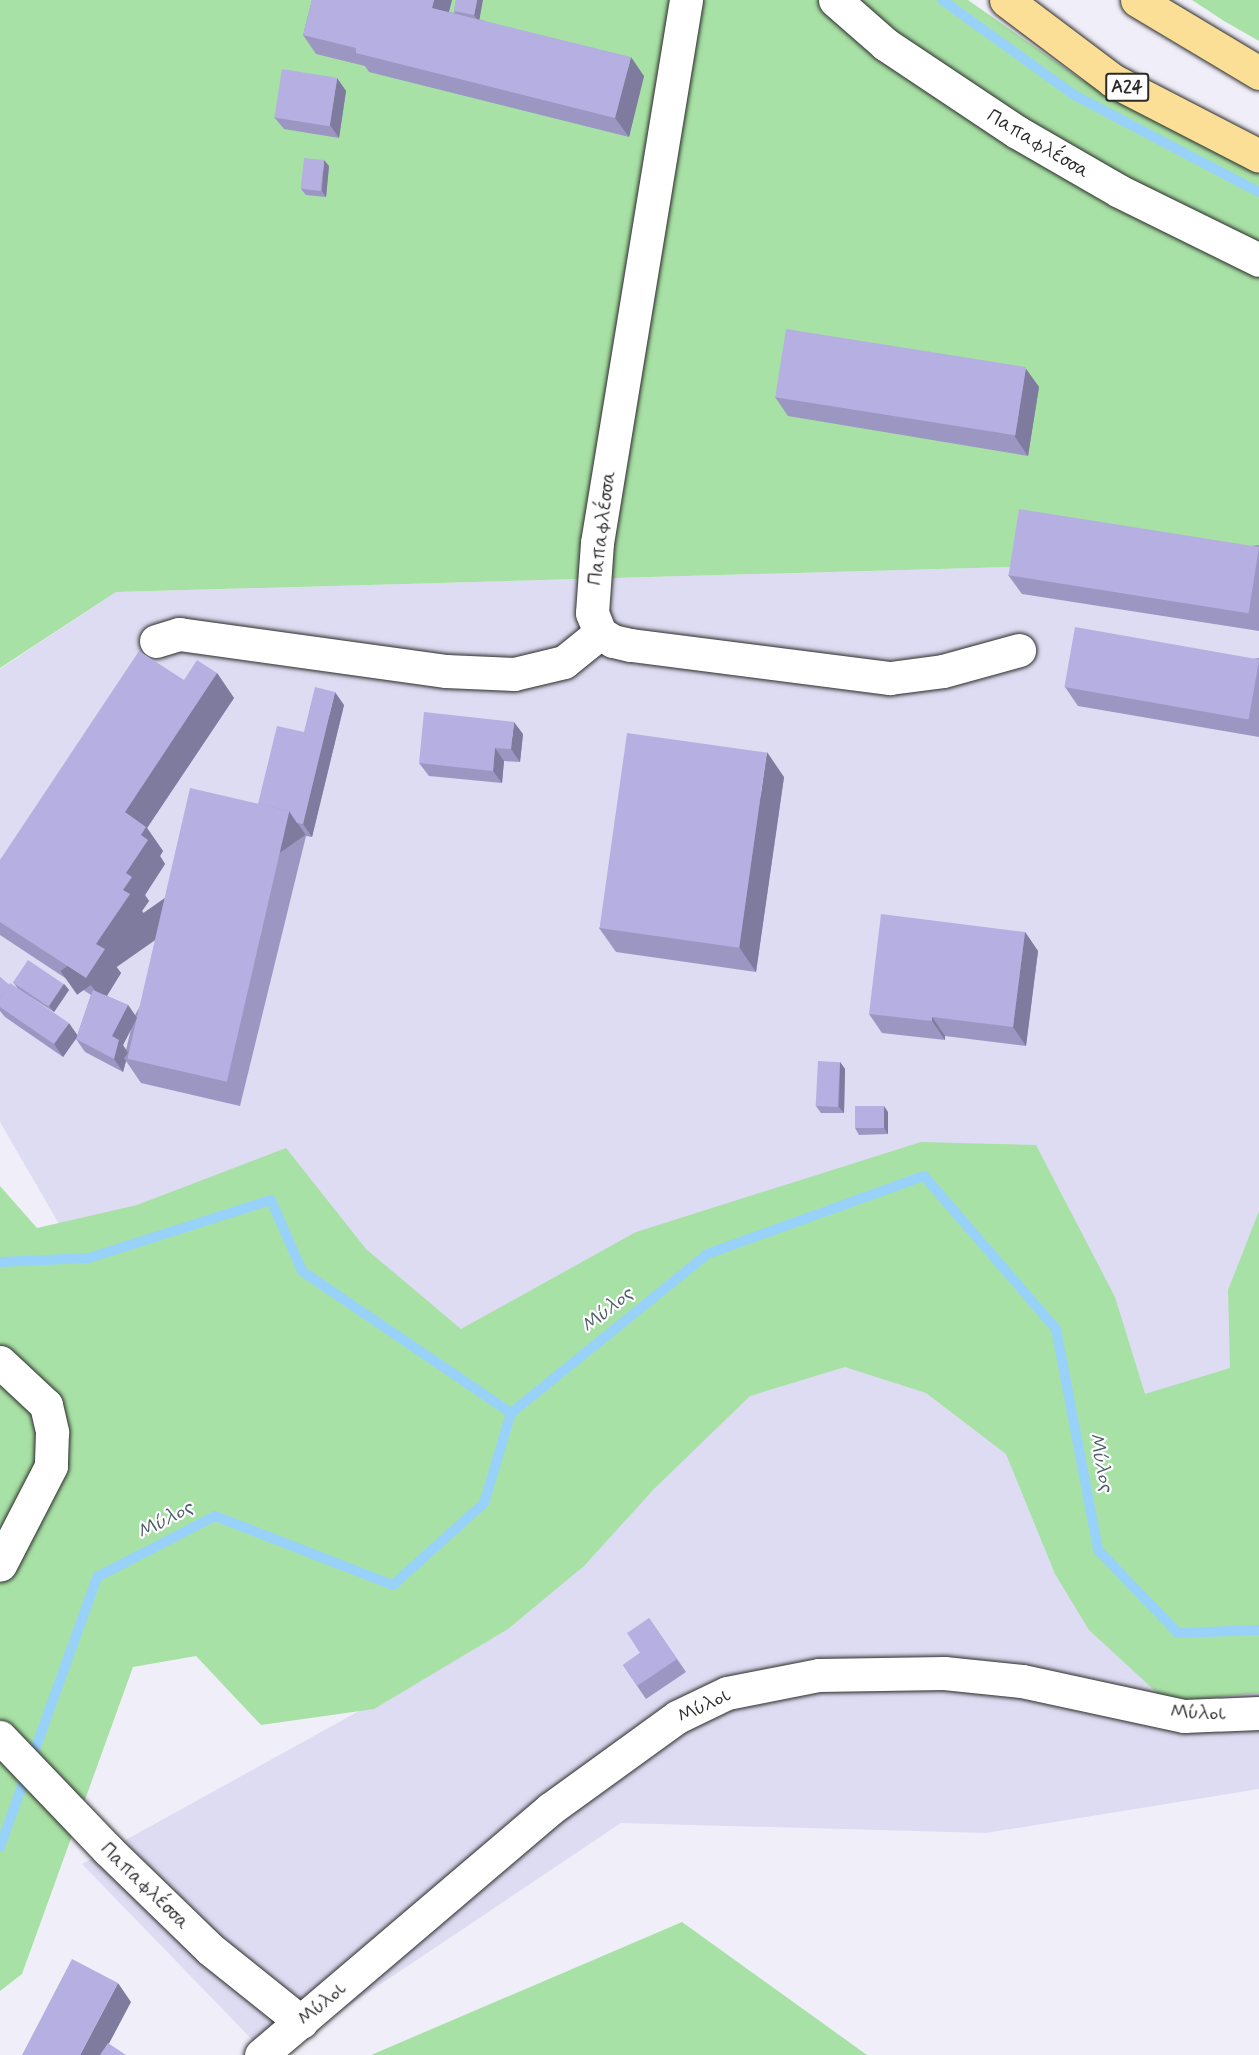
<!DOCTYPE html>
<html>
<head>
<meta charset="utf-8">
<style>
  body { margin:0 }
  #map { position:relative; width:1259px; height:2055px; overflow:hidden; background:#f0eff9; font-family:Mynerve,sans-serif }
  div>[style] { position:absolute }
  .built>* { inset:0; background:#dedcf2 }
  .green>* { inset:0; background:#a8e1a5 }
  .stream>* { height:10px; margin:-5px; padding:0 5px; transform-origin:5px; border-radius:5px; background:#99d2f9 }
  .roads { filter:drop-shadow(0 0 2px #2b2b2b) drop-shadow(0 0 2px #2b2b2b) }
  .street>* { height:33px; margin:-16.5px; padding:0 16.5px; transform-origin:16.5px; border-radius:16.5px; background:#fff }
  .highway>* { height:33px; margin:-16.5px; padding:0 16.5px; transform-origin:16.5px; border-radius:16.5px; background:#fbdf96 }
  .wall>* { inset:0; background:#9c97c2 }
  .shaded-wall>* { inset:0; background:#7f7b9e; transform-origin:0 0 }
  .building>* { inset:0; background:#b5b0e1; transform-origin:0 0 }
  span { translate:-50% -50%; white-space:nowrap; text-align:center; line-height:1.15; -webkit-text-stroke:4.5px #fff; paint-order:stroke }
  .shield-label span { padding:2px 4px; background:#fff; border:2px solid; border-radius:4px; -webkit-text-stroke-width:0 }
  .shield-label { font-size:18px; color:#2b2b2b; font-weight:700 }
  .street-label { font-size:20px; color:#2b2b2b }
  .water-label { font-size:21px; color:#4c5d69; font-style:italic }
</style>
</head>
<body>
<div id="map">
  <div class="built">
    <i style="clip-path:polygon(1259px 560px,1259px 1789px,986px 1833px,621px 1823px,275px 2055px,267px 2055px,82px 1864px,486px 1641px,96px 1288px,0 1122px,0 669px,116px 592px)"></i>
  </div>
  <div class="green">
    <i style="clip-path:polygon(0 0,968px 0,1082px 80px,1259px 168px,1259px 560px,116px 592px,0 668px)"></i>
    <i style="clip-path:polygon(1192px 0,1259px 0,1259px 41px,1224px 21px)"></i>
    <i style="clip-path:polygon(921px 1142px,1036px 1145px,1115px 1297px,1145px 1394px,1230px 1368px,1228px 1290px,1259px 1211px,1259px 1693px,1167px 1702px,1089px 1630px,1055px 1574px,1006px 1454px,926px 1393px,845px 1367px,750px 1396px,654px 1489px,584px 1566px,508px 1629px,374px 1709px,261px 1725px,196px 1656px,133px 1667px,22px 1974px,0 1991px,0 1186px,37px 1228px,137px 1205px,286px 1148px,366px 1249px,461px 1329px,636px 1232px)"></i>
    <i style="clip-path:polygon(682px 1922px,867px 2055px,371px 2055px)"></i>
  </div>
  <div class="stream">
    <i style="left:942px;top:0;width:163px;rotate:35.7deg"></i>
    <i style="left:1074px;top:95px;width:209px;rotate:27.7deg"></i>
    <i style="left:0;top:1262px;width:89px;rotate:-2.6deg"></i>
    <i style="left:89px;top:1258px;width:191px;rotate:-17.7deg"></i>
    <i style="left:271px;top:1200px;width:77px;rotate:66.4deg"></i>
    <i style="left:302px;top:1271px;width:253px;rotate:34.2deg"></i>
    <i style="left:0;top:1847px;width:287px;rotate:-70.2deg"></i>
    <i style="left:97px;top:1577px;width:133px;rotate:-27.3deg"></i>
    <i style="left:215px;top:1516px;width:191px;rotate:21.2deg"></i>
    <i style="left:393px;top:1585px;width:122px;rotate:-42deg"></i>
    <i style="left:484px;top:1503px;width:94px;rotate:-73.3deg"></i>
    <i style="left:511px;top:1413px;width:252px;rotate:-39deg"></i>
    <i style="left:707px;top:1254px;width:231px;rotate:-19.8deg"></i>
    <i style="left:924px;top:1176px;width:202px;rotate:49.2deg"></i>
    <i style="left:1056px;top:1329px;width:225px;rotate:79.2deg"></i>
    <i style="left:1098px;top:1550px;width:115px;rotate:46.1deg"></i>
    <i style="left:1178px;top:1633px;width:81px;rotate:-2.1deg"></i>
  </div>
  <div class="roads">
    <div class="street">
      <i style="left:686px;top:0;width:550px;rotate:99.31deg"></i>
      <i style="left:597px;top:543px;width:70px;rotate:94.1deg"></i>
      <i style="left:592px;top:613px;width:22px;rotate:68deg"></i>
      <i style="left:600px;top:633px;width:15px;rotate:32deg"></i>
      <i style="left:613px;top:641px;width:18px;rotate:13deg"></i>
      <i style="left:631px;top:645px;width:261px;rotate:7.3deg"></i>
      <i style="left:890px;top:678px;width:53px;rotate:-7.5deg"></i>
      <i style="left:943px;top:671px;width:79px;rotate:-15.4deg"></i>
      <i style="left:835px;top:0;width:67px;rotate:41.3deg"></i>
      <i style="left:885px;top:44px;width:159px;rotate:33.7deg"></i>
      <i style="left:1017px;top:132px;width:118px;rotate:30deg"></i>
      <i style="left:1119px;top:191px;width:156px;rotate:26.2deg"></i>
      <i style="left:156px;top:641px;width:24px;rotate:-17deg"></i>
      <i style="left:179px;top:634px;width:270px;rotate:7.9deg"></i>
      <i style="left:446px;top:671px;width:68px;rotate:2.5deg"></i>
      <i style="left:514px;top:674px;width:51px;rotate:-13.5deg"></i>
      <i style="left:564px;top:662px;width:46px;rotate:-38.9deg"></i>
      <i style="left:0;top:1362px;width:63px;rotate:43.1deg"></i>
      <i style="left:46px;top:1405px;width:28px;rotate:77deg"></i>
      <i style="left:52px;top:1432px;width:34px;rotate:92deg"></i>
      <i style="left:51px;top:1466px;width:111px;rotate:117.3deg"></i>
      <i style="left:0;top:1737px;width:156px;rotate:46.3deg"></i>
      <i style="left:108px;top:1850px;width:142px;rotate:44.1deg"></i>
      <i style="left:210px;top:1949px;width:117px;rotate:38.7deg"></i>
      <i style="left:261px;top:2055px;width:380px;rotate:-40.4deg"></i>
      <i style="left:550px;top:1809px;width:157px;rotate:-35.9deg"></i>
      <i style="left:677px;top:1717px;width:55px;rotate:-25.6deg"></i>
      <i style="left:727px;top:1693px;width:94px;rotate:-11.1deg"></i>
      <i style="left:819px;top:1675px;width:125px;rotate:-0.9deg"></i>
      <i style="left:944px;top:1673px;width:78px;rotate:5.9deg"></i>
      <i style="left:1022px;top:1681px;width:166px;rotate:12.2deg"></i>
      <i style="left:1184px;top:1716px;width:75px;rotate:-2.3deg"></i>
    </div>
    <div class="highway">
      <i style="left:1006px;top:0;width:133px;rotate:37deg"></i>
      <i style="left:1112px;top:80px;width:165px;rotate:27.3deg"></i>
      <i style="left:1137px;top:0;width:142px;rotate:30.9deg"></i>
    </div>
  </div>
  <div class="wall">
    <i style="clip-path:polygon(312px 0,452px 0,449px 12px,455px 13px,454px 11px,456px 0,479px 19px,644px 76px,629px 137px,369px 72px,365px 66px,316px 54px,303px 35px)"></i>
    <i style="clip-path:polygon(337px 78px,346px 91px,339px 138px,284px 129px,274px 117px)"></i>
    <i style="clip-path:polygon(329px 166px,326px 197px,306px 195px,301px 189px)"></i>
    <i style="clip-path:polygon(1026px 369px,1039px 387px,1028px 456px,788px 416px,775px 397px)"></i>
    <i style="clip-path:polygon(1259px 545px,1259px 631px,1022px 594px,1008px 575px)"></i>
    <i style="clip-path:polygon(1259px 658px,1259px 737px,1078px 706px,1065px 687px)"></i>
    <i style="clip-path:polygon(evenodd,217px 673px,234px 698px,147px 828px,163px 851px,160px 856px,165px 864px,145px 895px,149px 901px,142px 911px,147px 918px,115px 965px,121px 973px,107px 996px,128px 1005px,135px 1015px,258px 804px,304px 732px,344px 705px,312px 837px,306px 836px,240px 1106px,141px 1083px,126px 1061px,123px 1072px,85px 1052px,76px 1039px,76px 1038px,63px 1057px,5px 1017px,0 1011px,0 977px,9px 985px,77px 1036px,91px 995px,0 935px,0 860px,217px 673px,131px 1029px,126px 1050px,123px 1045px,131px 1029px)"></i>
    <i style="clip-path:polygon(523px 734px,520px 762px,504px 761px,502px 783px,429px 776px,419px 763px)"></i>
    <i style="clip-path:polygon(784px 777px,756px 972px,616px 952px,599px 928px)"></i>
    <i style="clip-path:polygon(1025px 932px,1038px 951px,1026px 1046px,945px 1036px,945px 1040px,882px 1033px,869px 1014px)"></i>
    <i style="clip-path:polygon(13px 982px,64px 984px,69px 990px,54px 1012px,18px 989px)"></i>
    <i style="clip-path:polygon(840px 1062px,845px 1069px,844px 1113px,821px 1113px,816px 1106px)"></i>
    <i style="clip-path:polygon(888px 1112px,888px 1134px,859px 1135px,855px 1128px)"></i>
    <i style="clip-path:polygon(649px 1618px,686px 1672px,646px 1699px,623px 1665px,640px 1653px)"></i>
  </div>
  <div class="shaded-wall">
    <i style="clip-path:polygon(434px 0,452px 0,445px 26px,432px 8px)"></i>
    <i style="clip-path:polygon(477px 0,483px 0,479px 22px,474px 15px)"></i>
    <i style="clip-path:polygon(631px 57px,644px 76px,629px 137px,615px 118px)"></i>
    <i style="clip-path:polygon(337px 78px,346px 91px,339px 138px,330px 125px)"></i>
    <i style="clip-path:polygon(324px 160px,329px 166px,326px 197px,322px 191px)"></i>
    <i style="clip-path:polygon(1026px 369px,1039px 387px,1028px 456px,1015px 437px)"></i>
    <i style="clip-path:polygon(217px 673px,234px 698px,147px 828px,163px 851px,160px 856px,165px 864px,145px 895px,149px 901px,142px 911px,147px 918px,115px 965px,121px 973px,103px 1002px,86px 978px,96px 944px,123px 890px,125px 812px)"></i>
    <i style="clip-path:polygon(335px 692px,344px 705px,312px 837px,303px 824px)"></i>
    <i style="clip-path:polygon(514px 722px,523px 734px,520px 762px,511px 749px)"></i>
    <i style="clip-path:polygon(495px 748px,504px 761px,502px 783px,493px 771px)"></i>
    <i style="clip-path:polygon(767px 752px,784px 777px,756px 972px,739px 947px)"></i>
    <i style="left:289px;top:811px;width:29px;height:279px;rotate:55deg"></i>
    <i style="clip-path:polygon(1025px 932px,1038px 951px,1026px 1046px,1013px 1027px)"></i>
    <i style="clip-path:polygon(64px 984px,69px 990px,54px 1012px,49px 1006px)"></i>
    <i style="clip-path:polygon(128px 1005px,137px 1018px,123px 1045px,128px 1053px,124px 1058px,126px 1061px,123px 1072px,114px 1059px,112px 1036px)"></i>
    <i style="clip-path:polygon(932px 1017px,945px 1036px,945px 1040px,932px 1021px)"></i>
    <i style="clip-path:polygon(69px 1023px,78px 1036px,63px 1057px,54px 1044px)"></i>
    <i style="clip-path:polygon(840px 1062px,845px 1069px,844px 1113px,839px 1107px)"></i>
    <i style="clip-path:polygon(884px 1106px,888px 1112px,888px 1134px,884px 1128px)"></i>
    <i style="clip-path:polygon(118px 1983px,131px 2002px,103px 2055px,80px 2055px)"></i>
  </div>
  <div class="building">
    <i style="clip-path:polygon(312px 0,434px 0,432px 8px,631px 57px,615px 118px,356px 53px,356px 48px,303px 35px)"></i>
    <i style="clip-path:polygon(456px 0,477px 0,474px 15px,454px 11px)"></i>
    <i style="left:282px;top:69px;width:56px;height:49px;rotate:9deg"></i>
    <i style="left:304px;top:158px;width:20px;height:31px;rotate:6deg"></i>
    <i style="left:786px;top:329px;width:243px;height:69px;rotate:9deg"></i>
    <i style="left:1019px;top:509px;width:243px;height:67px;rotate:9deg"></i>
    <i style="left:1075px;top:627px;width:187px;height:61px;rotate:10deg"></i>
    <i style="clip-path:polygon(139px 651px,184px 680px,197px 660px,217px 673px,125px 812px,146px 827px,141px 835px,148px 840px,126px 873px,132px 877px,123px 890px,130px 894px,96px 944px,105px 949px,86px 978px,0 922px,0 860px)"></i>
    <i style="clip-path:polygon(315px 687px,335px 692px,303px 824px,297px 823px,289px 811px,258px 804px,277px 726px,304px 732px)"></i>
    <i style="clip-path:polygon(424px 712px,514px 722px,511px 749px,495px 748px,493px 771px,419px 763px)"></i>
    <i style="left:627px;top:733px;width:141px;height:197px;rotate:8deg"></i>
    <i style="left:190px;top:788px;width:102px;height:278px;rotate:13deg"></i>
    <i style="clip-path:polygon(881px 914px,1025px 932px,1013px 1027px,932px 1017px,932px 1021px,869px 1014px)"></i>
    <i style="left:28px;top:960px;width:43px;height:27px;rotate:34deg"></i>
    <i style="clip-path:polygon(0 977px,9px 985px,0 998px)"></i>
    <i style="clip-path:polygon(10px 983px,69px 1023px,54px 1044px,0 1007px,0 998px)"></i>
    <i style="clip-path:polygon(93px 990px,128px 1005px,112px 1036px,119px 1040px,114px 1059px,76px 1039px)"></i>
    <i style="left:818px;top:1061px;width:22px;height:45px;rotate:3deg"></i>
    <i style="left:855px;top:1106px;width:29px;height:22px"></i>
    <i style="clip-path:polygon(649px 1618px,677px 1659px,637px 1686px,623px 1665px,640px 1653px,627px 1633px)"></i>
    <i style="clip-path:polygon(72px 1959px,118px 1983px,80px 2055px,22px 2055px)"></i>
    <i style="clip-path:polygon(108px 2043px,126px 2055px,100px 2055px)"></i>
  </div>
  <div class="shield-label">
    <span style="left:1127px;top:87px">Α24</span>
  </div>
  <div class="street-label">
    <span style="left:1038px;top:144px;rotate:31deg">Παπαφλέσσα</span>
    <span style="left:602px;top:528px;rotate:-83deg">Παπαφλέσσα</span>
    <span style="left:704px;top:1706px;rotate:-25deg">Μύλοι</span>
    <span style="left:1198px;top:1713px;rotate:2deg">Μύλοι</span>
    <span style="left:145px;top:1886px;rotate:44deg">Παπαφλέσσα</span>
    <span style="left:322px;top:2004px;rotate:-40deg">Μύλοι</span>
  </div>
  <div class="water-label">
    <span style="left:607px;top:1310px;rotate:-39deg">Μύλος</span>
    <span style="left:1101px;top:1462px;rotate:79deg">Μύλος</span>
    <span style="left:165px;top:1520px;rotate:-28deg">Μύλος</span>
  </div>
</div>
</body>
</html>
